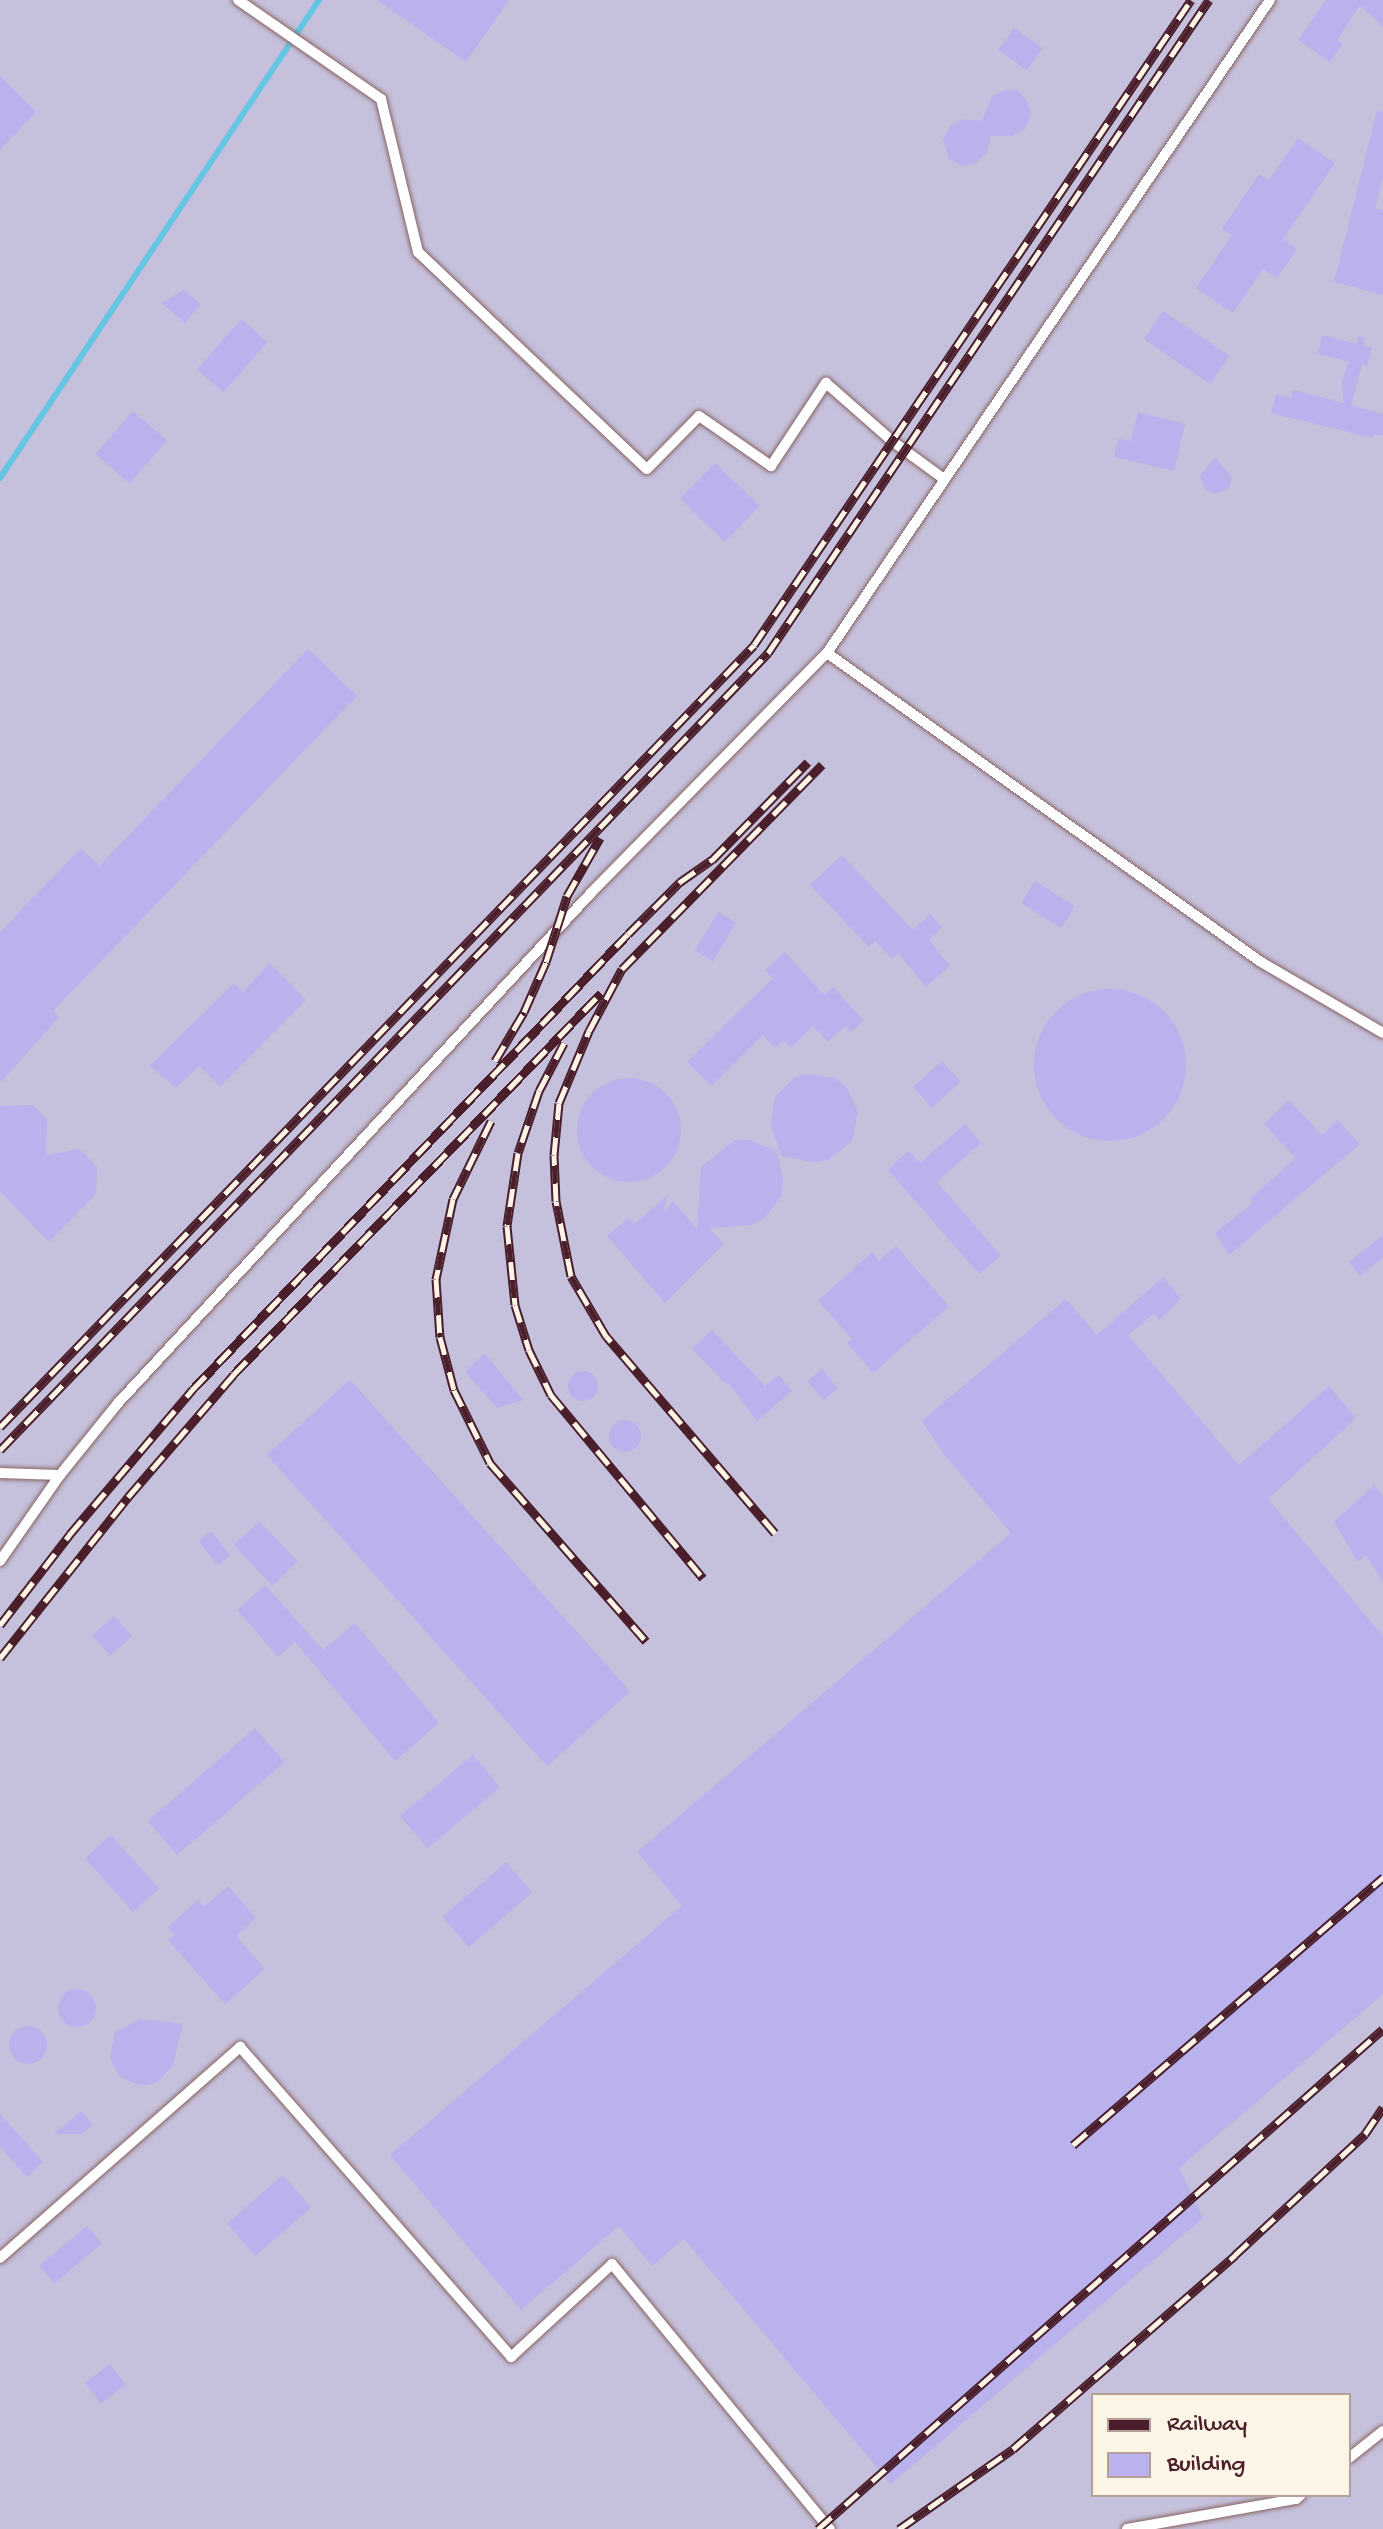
<!DOCTYPE html>
<html>
<head>
<meta charset="utf-8">
<style>
  body { margin:0 }
  #map { position:relative; width:1383px; height:2529px; overflow:hidden; background:#f5e2c7; font-family:"Gochi Hand",sans-serif }
  div>[style] { position:absolute }
  .industrial>* { inset:0; background:#c5c0db }
  .stream>* { height:6px; margin:-3px; padding:0 3px; transform-origin:3px; border-radius:3px; background:#66c5e4 }
  .building>* { inset:0; background:#b9b2ed; transform-origin:0 0 }
  .round { border-radius:50% }
  .roads { filter:drop-shadow(0 0 2px #866362) drop-shadow(0 0 2px #866362) }
  .lane>* { height:10px; margin:-5px; padding:0 5px; transform-origin:5px; border-radius:5px; background:#fff }
  .rail>* { height:9px; margin-top:-4.5px; transform-origin:0; background:repeating-linear-gradient(90deg,#fcf5e5 0 18px,#4a1f2b 0 36px); box-sizing:border-box; border-block:2px solid #4a1f2b }
  span { translate:-50% -50%; white-space:nowrap; text-align:center; line-height:1.15; -webkit-text-stroke:6px #fcf5e5; paint-order:stroke }
  .legend { position:absolute; left:1091px; top:2393px; width:260px; height:104px; box-sizing:border-box; background:#fcf5e5; border:2px solid #b59f9b; margin:0; padding:10px 14px; list-style:none; font-size:24px; color:#4a1f2b }
  .legend li { display:flex; align-items:center; gap:16px; height:40px }
  .legend b { width:40px; border:2px solid #b59f9b }
</style>
</head>
<body>
<div id="map">
  <div class="industrial">
    <i style="clip-path:polygon(evenodd,0 0,1383px 0,1383px 2529px,0 2529px,0 0,1093px 2395px,1349px 2395px,1349px 2495px,1093px 2495px,1093px 2395px)"></i>
  </div>
  <div class="stream">
    <i style="left:0;top:478px;width:575px;rotate:-56.28deg"></i>
  </div>
  <div class="building">
    <i style="clip-path:polygon(377px 0,509px 0,466px 62px)"></i>
    <i style="clip-path:polygon(1326px 0,1383px 0,1383px 27px,1360px 5px,1337px 40px,1343px 44px,1330px 62px,1298px 40px)"></i>
    <i style="left:1014px;top:28px;width:35px;height:27px;rotate:35deg"></i>
    <i style="clip-path:polygon(0 76px,36px 112px,0 150px)"></i>
    <i style="clip-path:polygon(1006px 90px,1018px 91px,1027px 100px,1031px 115px,1025px 129px,1012px 136px,991px 136px,987px 152px,976px 163px,962px 166px,949px 159px,943px 140px,950px 126px,964px 119px,982px 121px,992px 96px)"></i>
    <i style="clip-path:polygon(1377px 111px,1383px 112px,1383px 177px,1375px 209px,1383px 210px,1383px 295px,1334px 282px)"></i>
    <i style="clip-path:polygon(1298px 138px,1335px 163px,1283px 239px,1297px 249px,1277px 278px,1263px 269px,1233px 313px,1196px 288px,1232px 235px,1222px 229px,1232px 214px,1259px 174px,1269px 180px)"></i>
    <i style="clip-path:polygon(184px 290px,201px 304px,185px 323px,161px 303px)"></i>
    <i style="left:1163px;top:311px;width:80px;height:34px;rotate:34deg"></i>
    <i style="left:241px;top:319px;width:35px;height:67px;rotate:41deg"></i>
    <i style="clip-path:polygon(1322px 335px,1356px 344px,1359px 336px,1365px 338px,1364px 346px,1372px 348px,1367px 366px,1362px 365px,1351px 405px,1383px 414px,1383px 436px,1374px 434px,1373px 438px,1271px 413px,1276px 394px,1291px 398px,1293px 390px,1344px 403px,1342px 381px,1349px 362px,1318px 354px)"></i>
    <i style="left:133px;top:411px;width:45px;height:57px;rotate:41deg"></i>
    <i style="clip-path:polygon(1138px 412px,1185px 424px,1174px 471px,1114px 457px,1118px 438px,1131px 441px)"></i>
    <i style="clip-path:polygon(1215px 457px,1232px 478px,1229px 488px,1216px 494px,1206px 490px,1200px 476px)"></i>
    <i style="left:715px;top:463px;width:62px;height:50px;rotate:44deg"></i>
    <i style="clip-path:polygon(308px 649px,357px 696px,53px 1011px,59px 1017px,0 1083px,0 932px,81px 848px,99px 866px)"></i>
    <i style="clip-path:polygon(842px 855px,913px 930px,930px 914px,942px 927px,929px 940px,950px 966px,926px 987px,898px 953px,892px 959px,875px 941px,869px 947px,810px 885px)"></i>
    <i style="left:1035px;top:881px;width:47px;height:26px;rotate:32deg"></i>
    <i style="left:718px;top:912px;width:21px;height:45px;rotate:31deg"></i>
    <i style="clip-path:polygon(785px 952px,824px 995px,833px 987px,864px 1021px,851px 1032px,846px 1026px,828px 1042px,813px 1026px,791px 1048px,783px 1040px,775px 1048px,763px 1035px,711px 1086px,687px 1062px,773px 978px,765px 970px)"></i>
    <i style="clip-path:polygon(270px 963px,306px 1000px,220px 1087px,199px 1066px,176px 1088px,150px 1066px,234px 983px,243px 992px)"></i>
    <i class="round" style="left:1034px;top:989px;width:152px;height:152px"></i>
    <i style="left:942px;top:1061px;width:28px;height:39px;rotate:48deg"></i>
    <i style="clip-path:polygon(807px 1074px,834px 1078px,846px 1086px,858px 1112px,852px 1141px,828px 1160px,813px 1162px,781px 1156px,771px 1124px,775px 1097px,794px 1078px)"></i>
    <i class="round" style="left:577px;top:1078px;width:104px;height:104px"></i>
    <i style="clip-path:polygon(1289px 1100px,1322px 1135px,1338px 1120px,1360px 1144px,1229px 1255px,1215px 1233px,1253px 1203px,1250px 1199px,1296px 1158px,1264px 1124px)"></i>
    <i style="clip-path:polygon(33px 1105px,47px 1119px,46px 1155px,80px 1149px,97px 1167px,96px 1194px,49px 1242px,0 1191px,0 1106px)"></i>
    <i style="clip-path:polygon(965px 1124px,981px 1143px,937px 1182px,1001px 1256px,979px 1274px,888px 1170px,909px 1151px,920px 1163px)"></i>
    <i style="clip-path:polygon(735px 1140px,749px 1140px,777px 1151px,783px 1180px,782px 1195px,765px 1218px,752px 1225px,709px 1228px,724px 1244px,665px 1303px,607px 1236px,629px 1218px,634px 1224px,667px 1196px,663px 1215px,673px 1201px,697px 1229px,701px 1167px)"></i>
    <i style="clip-path:polygon(1383px 1235px,1383px 1257px,1360px 1276px,1349px 1262px)"></i>
    <i style="clip-path:polygon(896px 1246px,949px 1306px,873px 1373px,847px 1343px,852px 1339px,818px 1301px,872px 1252px,879px 1261px)"></i>
    <i style="clip-path:polygon(1163px 1277px,1181px 1299px,1159px 1320px,1154px 1314px,1128px 1335px,1239px 1465px,1329px 1386px,1356px 1418px,1268px 1499px,1383px 1636px,1383px 1994px,1179px 2168px,1203px 2218px,891px 2484px,684px 2239px,652px 2266px,619px 2226px,521px 2310px,390px 2155px,682px 1906px,637px 1852px,1011px 1533px,943px 1453px,922px 1421px,1066px 1299px,1097px 1335px)"></i>
    <i style="clip-path:polygon(712px 1330px,765px 1386px,779px 1375px,792px 1391px,757px 1421px,728px 1382px,726px 1384px,692px 1349px)"></i>
    <i style="clip-path:polygon(485px 1353px,523px 1400px,497px 1408px,465px 1372px)"></i>
    <i style="left:822px;top:1369px;width:25px;height:19px;rotate:50deg"></i>
    <i class="round" style="left:568px;top:1371px;width:30px;height:30px"></i>
    <i style="left:350px;top:1380px;width:419px;height:112px;rotate:48deg"></i>
    <i class="round" style="left:609px;top:1420px;width:32px;height:32px"></i>
    <i style="clip-path:polygon(1374px 1485px,1383px 1496px,1383px 1582px,1366px 1555px,1358px 1562px,1334px 1522px)"></i>
    <i style="left:259px;top:1521px;width:56px;height:35px;rotate:46deg"></i>
    <i style="left:211px;top:1531px;width:31px;height:16px;rotate:52deg"></i>
    <i style="clip-path:polygon(265px 1585px,323px 1650px,355px 1623px,439px 1723px,395px 1761px,295px 1642px,278px 1657px,237px 1610px)"></i>
    <i style="left:114px;top:1616px;width:27px;height:29px;rotate:48deg"></i>
    <i style="left:255px;top:1728px;width:45px;height:142px;rotate:49deg"></i>
    <i style="left:473px;top:1755px;width:42px;height:95px;rotate:50deg"></i>
    <i style="left:111px;top:1835px;width:72px;height:35px;rotate:48deg"></i>
    <i style="left:506px;top:1862px;width:40px;height:84px;rotate:49deg"></i>
    <i style="clip-path:polygon(228px 1886px,256px 1918px,236px 1936px,265px 1969px,225px 2004px,168px 1940px,175px 1935px,168px 1927px,198px 1900px,204px 1907px)"></i>
    <i class="round" style="left:58px;top:1989px;width:38px;height:38px"></i>
    <i style="clip-path:polygon(141px 2019px,183px 2024px,173px 2065px,159px 2081px,149px 2085px,139px 2085px,120px 2077px,110px 2058px,115px 2032px)"></i>
    <i class="round" style="left:9px;top:2026px;width:38px;height:38px"></i>
    <i style="clip-path:polygon(81px 2111px,93px 2125px,82px 2134px,54px 2134px)"></i>
    <i style="clip-path:polygon(0 2114px,43px 2162px,27px 2177px,0 2147px)"></i>
    <i style="left:283px;top:2175px;width:43px;height:74px;rotate:49deg"></i>
    <i style="left:87px;top:2226px;width:23px;height:62px;rotate:50deg"></i>
    <i style="left:110px;top:2364px;width:26px;height:31px;rotate:53deg"></i>
  </div>
  <div class="roads">
    <div class="lane">
      <i style="left:238px;top:0;width:174px;rotate:34.7deg"></i>
      <i style="left:381px;top:99px;width:157px;rotate:76.4deg"></i>
      <i style="left:418px;top:252px;width:315px;rotate:43.5deg"></i>
      <i style="left:647px;top:469px;width:74px;rotate:-45.5deg"></i>
      <i style="left:699px;top:416px;width:88px;rotate:34.8deg"></i>
      <i style="left:771px;top:466px;width:100px;rotate:-56.5deg"></i>
      <i style="left:826px;top:383px;width:88px;rotate:41.3deg"></i>
      <i style="left:892px;top:441px;width:64px;rotate:36.2deg"></i>
      <i style="left:827px;top:653px;width:533px;rotate:35.45deg"></i>
      <i style="left:1261px;top:962px;width:141px;rotate:30.2deg"></i>
      <i style="left:0;top:1473px;width:60px;rotate:1.9deg"></i>
      <i style="left:0;top:1561px;width:105px;rotate:-55.1deg"></i>
      <i style="left:60px;top:1475px;width:94px;rotate:-51.1deg"></i>
      <i style="left:119px;top:1402px;width:693px;rotate:-47.16deg"></i>
      <i style="left:590px;top:894px;width:338px;rotate:-45.5deg"></i>
      <i style="left:827px;top:653px;width:789px;rotate:-55.85deg"></i>
      <i style="left:0;top:2258px;width:320px;rotate:-41.3deg"></i>
      <i style="left:240px;top:2047px;width:412px;rotate:48.8deg"></i>
      <i style="left:511px;top:2357px;width:137px;rotate:-42.6deg"></i>
      <i style="left:612px;top:2264px;width:343px;rotate:50.6deg"></i>
      <i style="left:1349px;top:2458px;width:43px;rotate:-38.5deg"></i>
      <i style="left:1127px;top:2529px;width:172px;rotate:-10.1deg"></i>
      <i style="left:1296px;top:2499px;width:6px;rotate:-39deg"></i>
    </div>
  </div>
  <div class="rail">
    <i style="left:564px;top:1043px;width:54px;rotate:117.5deg"></i>
    <i style="left:539px;top:1091px;width:65px;rotate:108.7deg"></i>
    <i style="left:518px;top:1153px;width:74px;rotate:98.6deg"></i>
    <i style="left:507px;top:1226px;width:79px;rotate:84.2deg"></i>
    <i style="left:515px;top:1305px;width:47px;rotate:72.7deg"></i>
    <i style="left:529px;top:1350px;width:50px;rotate:63.9deg"></i>
    <i style="left:551px;top:1395px;width:238px;rotate:50.3deg"></i>
    <i style="left:495px;top:1061px;width:57px;rotate:-59.4deg"></i>
    <i style="left:524px;top:1012px;width:55px;rotate:-66.3deg"></i>
    <i style="left:546px;top:962px;width:69px;rotate:-72.3deg"></i>
    <i style="left:567px;top:896px;width:67px;rotate:-60.4deg"></i>
    <i style="left:491px;top:1121px;width:87px;rotate:116deg"></i>
    <i style="left:453px;top:1199px;width:82px;rotate:102deg"></i>
    <i style="left:436px;top:1279px;width:58px;rotate:86.1deg"></i>
    <i style="left:440px;top:1337px;width:55px;rotate:75.2deg"></i>
    <i style="left:454px;top:1390px;width:81px;rotate:63.7deg"></i>
    <i style="left:490px;top:1463px;width:237px;rotate:48.8deg"></i>
    <i style="left:0;top:1427px;width:1086px;rotate:-46.04deg"></i>
    <i style="left:754px;top:645px;width:779px;rotate:-55.88deg"></i>
    <i style="left:0;top:1450px;width:1107px;rotate:-46.06deg"></i>
    <i style="left:768px;top:653px;width:788px;rotate:-55.97deg"></i>
    <i style="left:775px;top:1533px;width:260px;rotate:-130.6deg"></i>
    <i style="left:606px;top:1336px;width:69px;rotate:-120.3deg"></i>
    <i style="left:571px;top:1276px;width:76px;rotate:-101.3deg"></i>
    <i style="left:556px;top:1201px;width:46px;rotate:-92.5deg"></i>
    <i style="left:554px;top:1155px;width:52px;rotate:-84.5deg"></i>
    <i style="left:559px;top:1103px;width:78px;rotate:-67.4deg"></i>
    <i style="left:589px;top:1031px;width:70px;rotate:-62deg"></i>
    <i style="left:622px;top:969px;width:286px;rotate:-45.6deg"></i>
    <i style="left:0;top:1625px;width:115px;rotate:-52.4deg"></i>
    <i style="left:70px;top:1534px;width:190px;rotate:-49.7deg"></i>
    <i style="left:193px;top:1389px;width:629px;rotate:-46.29deg"></i>
    <i style="left:628px;top:934px;width:74px;rotate:-45deg"></i>
    <i style="left:680px;top:882px;width:39px;rotate:-35deg"></i>
    <i style="left:712px;top:860px;width:137px;rotate:-45.6deg"></i>
    <i style="left:0;top:1658px;width:206px;rotate:-51.5deg"></i>
    <i style="left:128px;top:1497px;width:162px;rotate:-49.2deg"></i>
    <i style="left:234px;top:1374px;width:529px;rotate:-46.07deg"></i>
    <i style="left:1073px;top:2145px;width:410px;rotate:-40.8deg"></i>
    <i style="left:818px;top:2529px;width:754px;rotate:-41.51deg"></i>
    <i style="left:899px;top:2529px;width:139px;rotate:-35.1deg"></i>
    <i style="left:1013px;top:2449px;width:295px;rotate:-41.1deg"></i>
    <i style="left:1235px;top:2255px;width:178px;rotate:-42.9deg"></i>
    <i style="left:1365px;top:2134px;width:32px;rotate:-56deg"></i>
  </div>
  <ul class="legend">
  <li><b style="height:10px;background:#4a1f2b"></b>Railway</li>
  <li><b style="height:22px;background:#b9b2ed"></b>Building</li>
  </ul>
</div>
</body>
</html>
